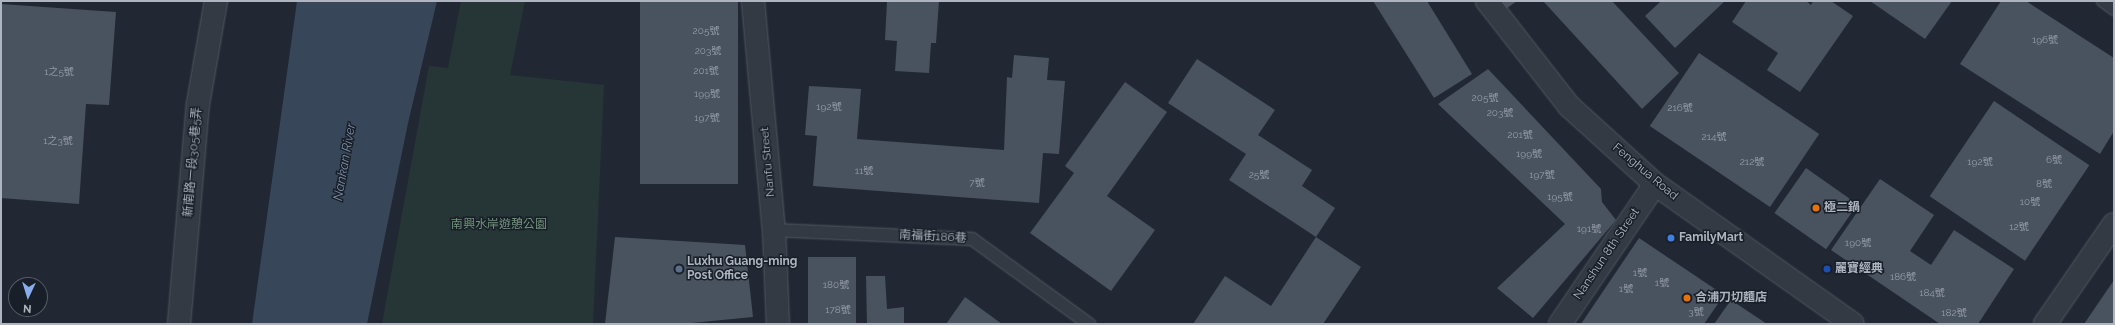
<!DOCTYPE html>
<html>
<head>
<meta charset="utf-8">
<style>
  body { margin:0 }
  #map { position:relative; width:2115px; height:325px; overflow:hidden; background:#212833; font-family:Raleway,"Noto Sans TC",sans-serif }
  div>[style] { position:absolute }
  .green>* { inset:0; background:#263636 }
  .water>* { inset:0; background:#38465a }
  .building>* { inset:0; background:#49525f; transform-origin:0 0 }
  .roads { filter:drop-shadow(0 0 1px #515862) drop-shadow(0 0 1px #515862) }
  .service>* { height:12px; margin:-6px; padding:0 6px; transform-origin:6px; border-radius:6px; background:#343a44 }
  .minor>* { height:22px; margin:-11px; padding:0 11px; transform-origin:11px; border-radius:11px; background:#343a44 }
  .dots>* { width:11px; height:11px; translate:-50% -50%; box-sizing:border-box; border:2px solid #191f28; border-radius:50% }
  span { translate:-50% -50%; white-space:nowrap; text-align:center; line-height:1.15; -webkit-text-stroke:3px #191f28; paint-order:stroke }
  .number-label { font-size:10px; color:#959ca8 }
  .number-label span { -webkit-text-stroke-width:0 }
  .street-label { font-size:12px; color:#aeb5c1 }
  .poi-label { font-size:12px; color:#aeb5c1; font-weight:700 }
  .left { translate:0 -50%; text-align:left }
  .park-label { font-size:12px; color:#709479 }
  .water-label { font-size:13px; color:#798ca6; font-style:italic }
  .frame { position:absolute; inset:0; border:2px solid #aeb5c1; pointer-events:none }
  .north { position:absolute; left:8px; top:277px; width:40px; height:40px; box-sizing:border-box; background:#191f28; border:1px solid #555b65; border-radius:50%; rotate:184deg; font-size:11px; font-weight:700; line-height:16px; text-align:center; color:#aeb5c1 }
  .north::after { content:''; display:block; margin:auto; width:14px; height:18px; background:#88adeb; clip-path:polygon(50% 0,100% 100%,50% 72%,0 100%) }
</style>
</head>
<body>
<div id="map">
  <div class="green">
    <i style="clip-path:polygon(461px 1px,525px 1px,510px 75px,604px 85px,593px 324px,382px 324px,429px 66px,448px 68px)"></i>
  </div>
  <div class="water">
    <i style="clip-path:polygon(297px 1px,437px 1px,408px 123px,367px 324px,252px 324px)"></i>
  </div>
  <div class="building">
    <i style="left:640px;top:1px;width:98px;height:183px"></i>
    <i style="clip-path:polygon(887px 1px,939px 1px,936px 43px,931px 43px,929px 73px,895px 71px,897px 41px,885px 40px)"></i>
    <i style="clip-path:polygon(1373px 1px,1427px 1px,1472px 74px,1434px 98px)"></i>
    <i style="clip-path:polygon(1496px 1px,1517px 1px,1503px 11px)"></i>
    <i style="clip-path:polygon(1543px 1px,1612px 1px,1679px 73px,1642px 109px)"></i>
    <i style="clip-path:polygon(1661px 1px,1725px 1px,1675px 48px,1645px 16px)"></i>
    <i style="clip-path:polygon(1746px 1px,1806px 1px,1811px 5px,1813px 1px,1831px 1px,1853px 16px,1800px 92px,1767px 70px,1778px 53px,1732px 22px)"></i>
    <i style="clip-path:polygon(1870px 1px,1952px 1px,1925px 39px)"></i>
    <i style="clip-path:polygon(2001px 1px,2026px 1px,2114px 58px,2114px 131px,2100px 154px,1960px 64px)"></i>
    <i style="clip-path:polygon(1px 4px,116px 12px,109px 105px,86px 104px,79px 204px,1px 198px)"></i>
    <i style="left:1699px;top:53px;width:145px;height:88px;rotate:34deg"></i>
    <i style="clip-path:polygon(1014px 55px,1049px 58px,1047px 80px,1065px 81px,1059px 154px,1043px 153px,1039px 203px,813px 186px,817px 136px,805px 135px,809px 86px,861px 89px,857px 139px,1004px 150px,1007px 77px,1012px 78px)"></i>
    <i style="clip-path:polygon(1197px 59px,1275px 110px,1258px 135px,1312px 170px,1302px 186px,1335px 208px,1316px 237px,1361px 267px,1323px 324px,1193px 324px,1225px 276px,1271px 306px,1316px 237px,1229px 180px,1246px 154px,1168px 103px)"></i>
    <i style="clip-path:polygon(1488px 69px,1601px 189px,1602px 202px,1616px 220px,1533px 318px,1497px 288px,1565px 224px,1438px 104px)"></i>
    <i style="clip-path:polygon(1125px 82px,1167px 112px,1107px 196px,1155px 230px,1111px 291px,1030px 233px,1074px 173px,1065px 166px)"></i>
    <i style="left:1994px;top:101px;width:115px;height:115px;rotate:34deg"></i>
    <i style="left:1806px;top:168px;width:63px;height:55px;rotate:35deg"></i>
    <i style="clip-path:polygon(1880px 179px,1934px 215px,1910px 251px,1931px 265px,1954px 230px,2014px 269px,1978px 324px,1940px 324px,1831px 250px)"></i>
    <i style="clip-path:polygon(615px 237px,745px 245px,753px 317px,681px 324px,605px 324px)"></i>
    <i style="clip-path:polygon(1639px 238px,1724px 295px,1704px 324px,1581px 324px)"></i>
    <i style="left:808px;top:257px;width:48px;height:67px"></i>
    <i style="clip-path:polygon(866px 276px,885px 276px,887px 309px,904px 307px,904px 324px,867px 324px)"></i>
    <i style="clip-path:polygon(2114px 280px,2114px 324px,2084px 324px)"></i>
    <i style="clip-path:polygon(965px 297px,1002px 324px,946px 324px)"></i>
    <i style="clip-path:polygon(1731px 300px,1767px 324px,1714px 324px)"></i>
  </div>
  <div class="roads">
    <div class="service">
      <i style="left:2103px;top:1px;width:14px;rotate:36deg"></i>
      <i style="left:774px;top:230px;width:198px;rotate:2.6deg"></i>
      <i style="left:972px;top:239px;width:145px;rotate:36deg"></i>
    </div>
    <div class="minor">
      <i style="left:753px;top:1px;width:230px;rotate:84.8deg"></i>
      <i style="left:774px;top:230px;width:94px;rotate:87.6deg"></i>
      <i style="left:1487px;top:1px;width:133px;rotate:52deg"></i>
      <i style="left:1569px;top:106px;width:116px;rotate:42.2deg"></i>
      <i style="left:1655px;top:184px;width:242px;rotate:35.3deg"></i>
      <i style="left:179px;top:324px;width:221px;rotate:-85.1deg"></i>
      <i style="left:198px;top:104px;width:105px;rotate:-80.1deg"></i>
      <i style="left:1560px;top:324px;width:169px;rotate:-55.8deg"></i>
      <i style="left:2045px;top:324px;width:121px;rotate:-55.4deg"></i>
    </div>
  </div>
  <div class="dots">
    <i style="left:1816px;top:208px;background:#e8710a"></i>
    <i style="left:1671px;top:238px;background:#3f7fe0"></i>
    <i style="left:679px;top:269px;background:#5c6f8a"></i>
    <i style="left:1827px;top:269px;background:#1a4fb4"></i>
    <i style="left:1687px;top:298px;background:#e8710a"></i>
  </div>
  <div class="number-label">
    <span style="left:706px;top:31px">205號</span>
    <span style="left:2045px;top:40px">196號</span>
    <span style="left:708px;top:51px">203號</span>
    <span style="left:706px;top:71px">201號</span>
    <span style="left:59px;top:72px">1之5號</span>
    <span style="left:707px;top:94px">199號</span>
    <span style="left:1485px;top:98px">205號</span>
    <span style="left:829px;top:107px">192號</span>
    <span style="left:1680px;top:108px">216號</span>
    <span style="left:1500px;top:113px">203號</span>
    <span style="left:707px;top:118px">197號</span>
    <span style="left:1520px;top:135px">201號</span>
    <span style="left:1714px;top:137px">214號</span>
    <span style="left:58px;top:141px">1之3號</span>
    <span style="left:1529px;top:154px">199號</span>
    <span style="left:2054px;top:160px">6號</span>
    <span style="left:1752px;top:162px">212號</span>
    <span style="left:1980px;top:162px">192號</span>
    <span style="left:864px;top:171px">11號</span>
    <span style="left:1259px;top:175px">25號</span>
    <span style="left:1542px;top:175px">197號</span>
    <span style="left:977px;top:183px">7號</span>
    <span style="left:2044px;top:184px">8號</span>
    <span style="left:1560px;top:197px">195號</span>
    <span style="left:2030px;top:202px">10號</span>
    <span style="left:2019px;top:227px">12號</span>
    <span style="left:1589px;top:229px">191號</span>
    <span style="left:1858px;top:243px">190號</span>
    <span style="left:1640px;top:273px">1號</span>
    <span style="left:1903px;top:277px">186號</span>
    <span style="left:1662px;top:283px">1號</span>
    <span style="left:836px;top:285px">180號</span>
    <span style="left:1626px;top:289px">1號</span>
    <span style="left:1932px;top:293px">184號</span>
    <span style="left:838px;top:310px">178號</span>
    <span style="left:1696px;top:312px">3號</span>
    <span style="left:1954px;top:313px">182號</span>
  </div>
  <div class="street-label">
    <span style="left:193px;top:162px;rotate:-85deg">新南路一段305巷5弄</span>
    <span style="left:768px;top:162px;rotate:-95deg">Nanfu Street</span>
    <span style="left:1645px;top:172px;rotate:40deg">Fenghua Road</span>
    <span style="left:933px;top:237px;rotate:3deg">南福街186巷</span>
    <span style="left:1607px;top:254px;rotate:-56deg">Nanshun 8th Street</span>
  </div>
  <div class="poi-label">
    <span class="left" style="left:1824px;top:208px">極二鍋</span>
    <span class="left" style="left:1679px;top:238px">FamilyMart</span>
    <span class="left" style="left:687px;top:269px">Luxhu Guang-ming<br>Post Office</span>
    <span class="left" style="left:1835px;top:269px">麗寶經典</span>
    <span class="left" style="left:1695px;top:298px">合浦刀切麵店</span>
  </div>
  <div class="park-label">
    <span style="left:499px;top:225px">南興水岸遊憩公園</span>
  </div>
  <div class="water-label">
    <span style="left:345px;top:162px;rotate:-80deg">Nankan River</span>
  </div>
  <div class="frame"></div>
  <div class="north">N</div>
</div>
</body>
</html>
